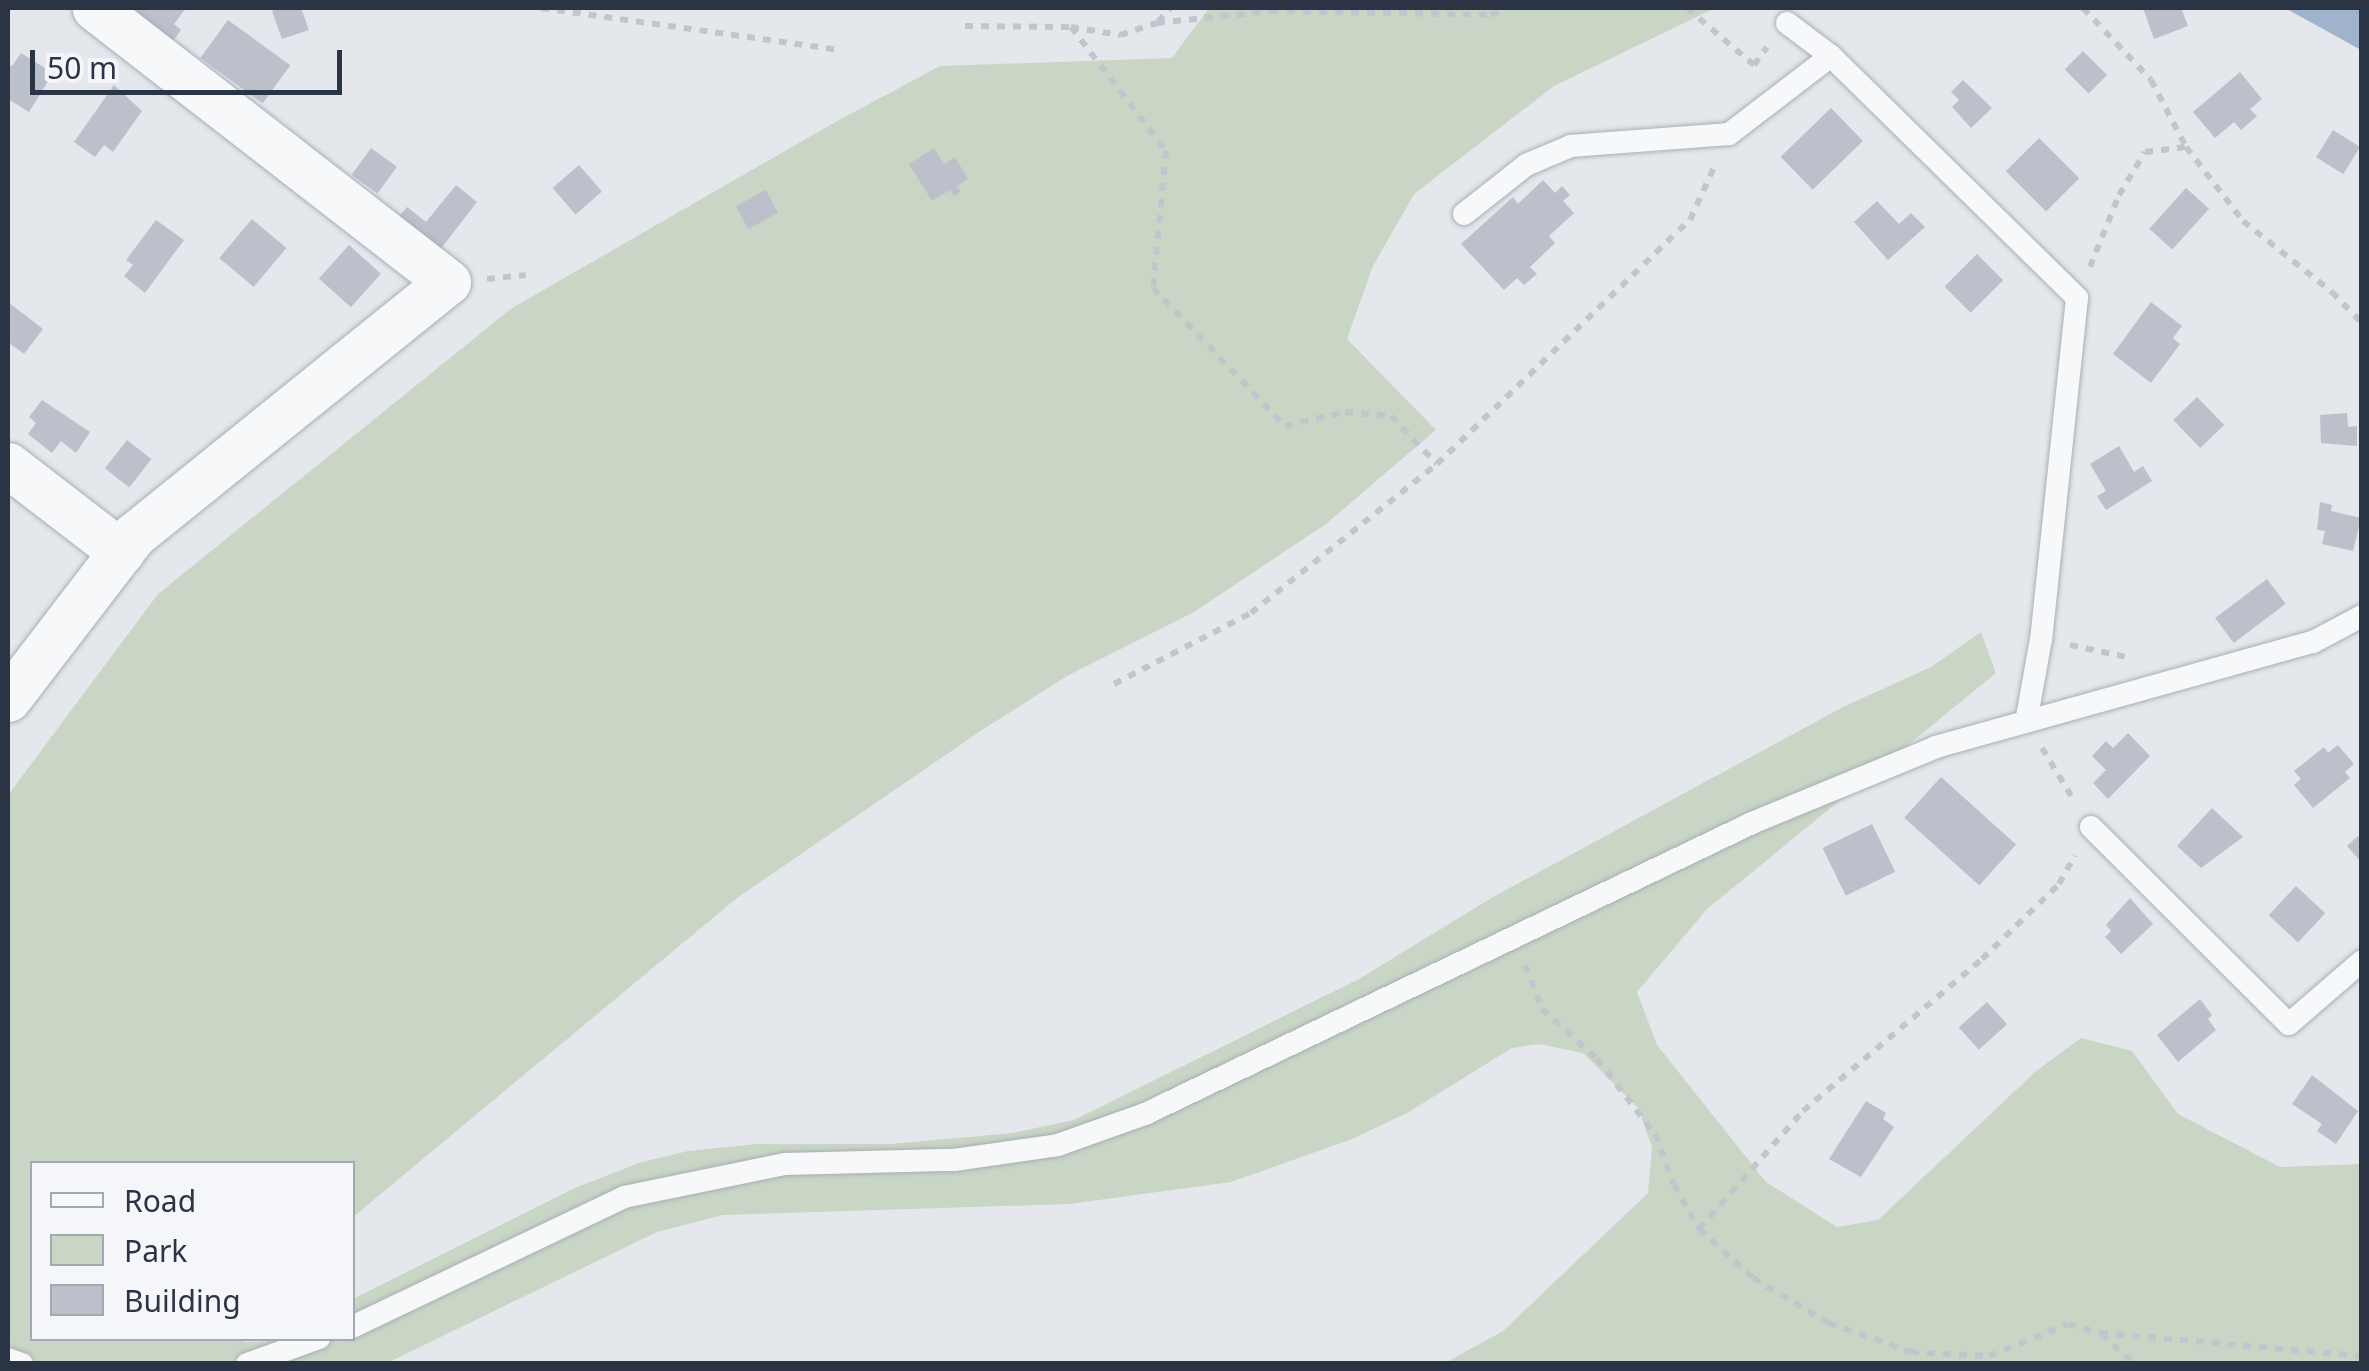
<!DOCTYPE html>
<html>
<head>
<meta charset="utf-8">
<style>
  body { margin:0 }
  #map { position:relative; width:2369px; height:1371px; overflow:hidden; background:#e4e7ec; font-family:"Noto Sans",sans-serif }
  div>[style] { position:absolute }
  .green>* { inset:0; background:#c9d6c5 }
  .water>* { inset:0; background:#9fb4cc }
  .building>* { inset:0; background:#bbc0ca; transform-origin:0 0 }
  .path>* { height:6px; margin-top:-3px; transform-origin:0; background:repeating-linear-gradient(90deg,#c2c5cb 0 8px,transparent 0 16px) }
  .roads { filter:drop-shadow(0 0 2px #a9aeb7) drop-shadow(0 0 2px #a9aeb7) }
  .lane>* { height:22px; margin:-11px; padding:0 11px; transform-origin:11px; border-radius:11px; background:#f7f8fa }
  .street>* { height:45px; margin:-22.5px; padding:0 22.5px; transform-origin:22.5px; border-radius:22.5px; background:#f7f8fa }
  span { translate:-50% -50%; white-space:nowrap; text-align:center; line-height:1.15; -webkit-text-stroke:10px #f4f6f9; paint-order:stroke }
  .frame { position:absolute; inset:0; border:10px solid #2b3445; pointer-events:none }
  .legend { position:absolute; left:30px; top:1161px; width:325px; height:180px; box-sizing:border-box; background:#f4f6f9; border:2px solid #a4a8b1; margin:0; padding:12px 18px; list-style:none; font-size:30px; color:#2b3445 }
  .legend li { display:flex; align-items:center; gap:20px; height:50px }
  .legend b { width:50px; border:2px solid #a4a8b1 }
  .scale { position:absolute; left:30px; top:50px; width:312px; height:45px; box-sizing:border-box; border:5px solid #2b3445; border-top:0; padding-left:12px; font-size:30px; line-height:35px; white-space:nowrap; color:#2b3445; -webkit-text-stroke:8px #f4f6f9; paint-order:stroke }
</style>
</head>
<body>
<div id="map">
  <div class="green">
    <i style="clip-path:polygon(1209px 8px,1715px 8px,1554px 86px,1414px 194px,1373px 266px,1347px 339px,1436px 430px,1326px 524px,1194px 612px,1067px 676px,982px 730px,737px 898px,353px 1217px,352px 1164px,32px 1164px,32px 1338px,239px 1338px,246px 1342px,352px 1338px,353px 1299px,577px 1187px,642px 1162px,688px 1151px,756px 1144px,891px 1144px,1013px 1133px,1074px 1120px,1359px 979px,1493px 897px,1843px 707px,1931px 667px,1981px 632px,1996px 673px,1707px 909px,1637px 992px,1657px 1045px,1766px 1182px,1837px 1227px,1878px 1220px,2036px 1071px,2081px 1038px,2132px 1051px,2178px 1114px,2280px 1167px,2361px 1164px,2361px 1363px,1445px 1363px,1503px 1331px,1648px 1193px,1652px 1147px,1638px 1108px,1583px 1053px,1539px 1044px,1512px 1048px,1407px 1113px,1352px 1139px,1231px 1182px,1069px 1204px,723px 1215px,657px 1232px,387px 1363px,8px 1363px,8px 795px,158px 594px,512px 308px,839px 120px,940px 66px,1172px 58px)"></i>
  </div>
  <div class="water">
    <i style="clip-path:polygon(2285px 8px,2361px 8px,2361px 50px)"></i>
  </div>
  <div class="building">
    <i style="clip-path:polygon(129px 8px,186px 8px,174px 24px,181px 30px,169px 47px)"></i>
    <i style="clip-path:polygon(281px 8px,301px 8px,309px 30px,282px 39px,272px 11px)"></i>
    <i style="clip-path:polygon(2143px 8px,2181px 8px,2188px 26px,2154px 39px)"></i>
    <i style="left:228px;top:20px;width:77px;height:47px;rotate:36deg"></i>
    <i style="left:2083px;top:51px;width:34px;height:26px;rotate:45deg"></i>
    <i style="clip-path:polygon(21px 53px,53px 73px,29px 112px,8px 99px,8px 64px,12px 66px)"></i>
    <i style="clip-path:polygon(2240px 72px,2262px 99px,2250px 109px,2257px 116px,2241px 130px,2234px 122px,2215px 138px,2193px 112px)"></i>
    <i style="clip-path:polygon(1963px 80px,1992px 108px,1971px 128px,1952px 107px,1959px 100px,1951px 92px)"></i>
    <i style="clip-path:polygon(114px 85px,142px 111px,113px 152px,104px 145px,95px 157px,74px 142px)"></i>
    <i style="left:1831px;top:108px;width:46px;height:70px;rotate:46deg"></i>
    <i style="left:2333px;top:130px;width:32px;height:32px;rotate:32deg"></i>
    <i style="left:2039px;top:138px;width:57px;height:47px;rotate:45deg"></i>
    <i style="left:371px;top:148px;width:32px;height:33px;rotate:36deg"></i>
    <i style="clip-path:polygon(934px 148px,944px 164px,955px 157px,968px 179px,957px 186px,961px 192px,954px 196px,950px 190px,932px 201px,909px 164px)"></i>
    <i style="left:579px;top:165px;width:35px;height:35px;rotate:49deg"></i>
    <i style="clip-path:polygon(1543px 180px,1555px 193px,1562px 186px,1570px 195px,1563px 201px,1574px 213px,1549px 236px,1555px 243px,1530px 267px,1537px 274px,1524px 285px,1517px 278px,1504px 290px,1461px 244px,1513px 197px,1518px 204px)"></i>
    <i style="clip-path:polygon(456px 185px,477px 202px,439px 251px,396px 220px,407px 207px,426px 222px)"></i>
    <i style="left:2186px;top:188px;width:31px;height:55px;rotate:42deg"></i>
    <i style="left:766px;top:190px;width:26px;height:34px;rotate:62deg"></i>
    <i style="clip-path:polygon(1877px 201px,1899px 224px,1911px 213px,1925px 227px,1888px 260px,1854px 222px)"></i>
    <i style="left:252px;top:219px;width:45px;height:51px;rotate:40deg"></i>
    <i style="clip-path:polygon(156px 220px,184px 240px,145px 293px,124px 276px,133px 265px,126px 260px)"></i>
    <i style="left:349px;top:245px;width:43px;height:45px;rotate:42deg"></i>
    <i style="left:1977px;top:254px;width:37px;height:46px;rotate:45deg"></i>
    <i style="clip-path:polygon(8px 302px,43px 329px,24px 354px,8px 342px)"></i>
    <i style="clip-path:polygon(2151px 302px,2182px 326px,2173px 338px,2180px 344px,2151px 383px,2113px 354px)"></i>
    <i style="left:2197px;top:397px;width:39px;height:33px;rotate:46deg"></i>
    <i style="clip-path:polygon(42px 400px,90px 432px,76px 453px,61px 441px,52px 453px,28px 434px,36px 423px,29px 417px)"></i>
    <i style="clip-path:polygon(2347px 413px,2348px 427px,2357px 426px,2357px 446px,2321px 443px,2320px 415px)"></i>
    <i style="left:127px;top:440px;width:31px;height:36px;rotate:38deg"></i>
    <i style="clip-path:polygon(2119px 446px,2134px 472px,2143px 466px,2152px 481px,2106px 510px,2097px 496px,2106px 491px,2090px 464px)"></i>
    <i style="clip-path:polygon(2320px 502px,2332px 505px,2331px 511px,2361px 518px,2353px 551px,2322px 544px,2325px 531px,2317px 530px)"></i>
    <i style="left:2267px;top:579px;width:31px;height:65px;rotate:53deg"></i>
    <i style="clip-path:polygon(2128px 733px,2150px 756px,2108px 799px,2093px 783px,2106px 770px,2092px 756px,2106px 741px,2113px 748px)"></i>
    <i style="clip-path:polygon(2338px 745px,2354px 764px,2345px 772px,2350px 778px,2313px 808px,2294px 785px,2301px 779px,2294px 771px,2324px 747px,2328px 753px)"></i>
    <i style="left:1941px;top:777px;width:101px;height:55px;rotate:42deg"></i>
    <i style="clip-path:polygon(2212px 808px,2243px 837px,2201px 868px,2177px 846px)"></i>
    <i style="left:1872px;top:824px;width:53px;height:55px;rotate:64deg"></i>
    <i style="clip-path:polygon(2358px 836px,2362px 839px,2362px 863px,2347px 846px)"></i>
    <i style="left:2296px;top:886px;width:40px;height:40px;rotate:43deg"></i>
    <i style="clip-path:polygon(2130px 898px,2153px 924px,2121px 954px,2105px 937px,2111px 931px,2106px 925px)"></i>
    <i style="clip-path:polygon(2200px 999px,2212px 1015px,2208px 1019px,2216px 1030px,2178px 1062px,2157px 1035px)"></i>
    <i style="left:1987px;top:1002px;width:30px;height:38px;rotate:48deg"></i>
    <i style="clip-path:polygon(2312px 1075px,2358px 1111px,2336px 1144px,2317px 1131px,2322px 1124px,2292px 1104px)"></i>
    <i style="clip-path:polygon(1866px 1101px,1886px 1113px,1883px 1119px,1894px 1127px,1861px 1177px,1829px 1159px)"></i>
  </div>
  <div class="path">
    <i style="left:541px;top:8px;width:300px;rotate:8deg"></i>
    <i style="left:1687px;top:8px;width:88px;rotate:40.4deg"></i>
    <i style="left:1754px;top:65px;width:22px;rotate:-54deg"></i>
    <i style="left:2083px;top:8px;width:99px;rotate:46.6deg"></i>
    <i style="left:2151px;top:80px;width:76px;rotate:62.4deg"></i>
    <i style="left:2186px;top:147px;width:93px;rotate:52.4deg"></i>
    <i style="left:2243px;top:221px;width:114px;rotate:38.6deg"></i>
    <i style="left:2332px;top:292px;width:43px;rotate:45.9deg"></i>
    <i style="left:1158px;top:22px;width:18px;rotate:-49deg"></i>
    <i style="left:965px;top:26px;width:106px;rotate:0.5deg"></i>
    <i style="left:1071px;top:27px;width:50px;rotate:9.3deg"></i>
    <i style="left:1120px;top:35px;width:39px;rotate:-18deg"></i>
    <i style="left:1157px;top:23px;width:115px;rotate:-6deg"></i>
    <i style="left:1271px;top:11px;width:220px;rotate:1deg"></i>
    <i style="left:1491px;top:15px;width:17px;rotate:-25deg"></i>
    <i style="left:1071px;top:27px;width:156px;rotate:52.5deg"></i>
    <i style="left:1166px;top:151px;width:138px;rotate:95.4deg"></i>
    <i style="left:1153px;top:288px;width:191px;rotate:46.3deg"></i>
    <i style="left:1285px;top:426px;width:62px;rotate:-13.1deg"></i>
    <i style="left:1345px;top:412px;width:46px;rotate:5deg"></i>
    <i style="left:1391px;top:416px;width:66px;rotate:46.2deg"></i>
    <i style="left:2090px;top:267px;width:78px;rotate:-68.1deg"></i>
    <i style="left:2119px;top:195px;width:50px;rotate:-58.8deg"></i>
    <i style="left:2145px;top:152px;width:41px;rotate:-7deg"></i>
    <i style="left:487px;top:279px;width:39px;rotate:-6deg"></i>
    <i style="left:2070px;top:645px;width:62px;rotate:12deg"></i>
    <i style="left:1114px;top:684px;width:154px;rotate:-27.4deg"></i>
    <i style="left:1251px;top:613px;width:238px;rotate:-38.7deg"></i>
    <i style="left:1437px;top:464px;width:351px;rotate:-44deg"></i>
    <i style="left:1690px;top:220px;width:58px;rotate:-65.6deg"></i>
    <i style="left:2042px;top:748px;width:63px;rotate:58.6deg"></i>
    <i style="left:1525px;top:965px;width:47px;rotate:68.9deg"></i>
    <i style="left:1542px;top:1009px;width:74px;rotate:42.3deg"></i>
    <i style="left:1597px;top:1059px;width:95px;rotate:52.3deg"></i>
    <i style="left:1655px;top:1134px;width:54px;rotate:69.6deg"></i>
    <i style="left:1674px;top:1185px;width:51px;rotate:60.4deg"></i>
    <i style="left:1699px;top:1229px;width:73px;rotate:42.2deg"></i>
    <i style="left:1753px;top:1278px;width:88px;rotate:30.6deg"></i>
    <i style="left:1829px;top:1323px;width:87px;rotate:19.5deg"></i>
    <i style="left:1911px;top:1352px;width:78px;rotate:2.9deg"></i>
    <i style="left:1989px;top:1356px;width:85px;rotate:-22.1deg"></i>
    <i style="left:2068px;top:1324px;width:33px;rotate:16deg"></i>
    <i style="left:2100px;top:1333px;width:263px;rotate:5deg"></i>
    <i style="left:1699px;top:1229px;width:157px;rotate:-48.6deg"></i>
    <i style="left:1803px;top:1111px;width:235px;rotate:-40.3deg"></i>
    <i style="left:1982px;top:959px;width:107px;rotate:-44.2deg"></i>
    <i style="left:2059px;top:884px;width:33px;rotate:-61deg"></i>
    <i style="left:2101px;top:1334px;width:45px;rotate:42.3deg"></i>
  </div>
  <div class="roads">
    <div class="lane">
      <i style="left:1787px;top:23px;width:55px;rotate:36.9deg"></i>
      <i style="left:1831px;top:56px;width:345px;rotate:44.5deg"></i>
      <i style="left:2077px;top:298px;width:343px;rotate:96deg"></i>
      <i style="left:2041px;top:639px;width:84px;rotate:100.2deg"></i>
      <i style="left:1464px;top:214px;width:79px;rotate:-38.3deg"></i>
      <i style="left:1526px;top:165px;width:49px;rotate:-22.9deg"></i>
      <i style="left:1571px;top:146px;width:158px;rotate:-4.3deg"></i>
      <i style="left:1729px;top:134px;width:128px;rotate:-37.4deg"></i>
      <i style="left:2091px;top:827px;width:279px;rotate:44.9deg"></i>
      <i style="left:2289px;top:1024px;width:96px;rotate:-40.8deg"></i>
      <i style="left:352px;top:1327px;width:301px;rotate:-25.5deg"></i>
      <i style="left:624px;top:1197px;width:164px;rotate:-11.6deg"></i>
      <i style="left:785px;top:1164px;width:169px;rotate:-1.4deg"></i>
      <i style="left:954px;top:1160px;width:105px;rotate:-8.2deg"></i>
      <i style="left:1058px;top:1145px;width:92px;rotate:-19.6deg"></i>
      <i style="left:1145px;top:1114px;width:673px;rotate:-25.61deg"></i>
      <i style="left:1752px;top:823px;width:199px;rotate:-22.4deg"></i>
      <i style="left:1936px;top:747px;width:391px;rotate:-15.6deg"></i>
      <i style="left:2313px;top:642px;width:55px;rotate:-28deg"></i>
      <i style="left:8px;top:1359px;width:15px;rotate:20deg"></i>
      <i style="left:247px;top:1364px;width:77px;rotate:-19.9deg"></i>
    </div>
    <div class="street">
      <i style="left:8px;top:465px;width:143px;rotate:37.6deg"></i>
      <i style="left:8px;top:699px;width:207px;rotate:-52.5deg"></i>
      <i style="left:134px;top:535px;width:403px;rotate:-38.9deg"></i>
      <i style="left:448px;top:282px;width:447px;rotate:-142.2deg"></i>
    </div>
  </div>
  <div class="frame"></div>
  <ul class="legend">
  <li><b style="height:12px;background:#f7f8fa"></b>Road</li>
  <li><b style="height:28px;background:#c9d6c5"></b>Park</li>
  <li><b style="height:28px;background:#bbc0ca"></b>Building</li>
  </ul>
  <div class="scale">50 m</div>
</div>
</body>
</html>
